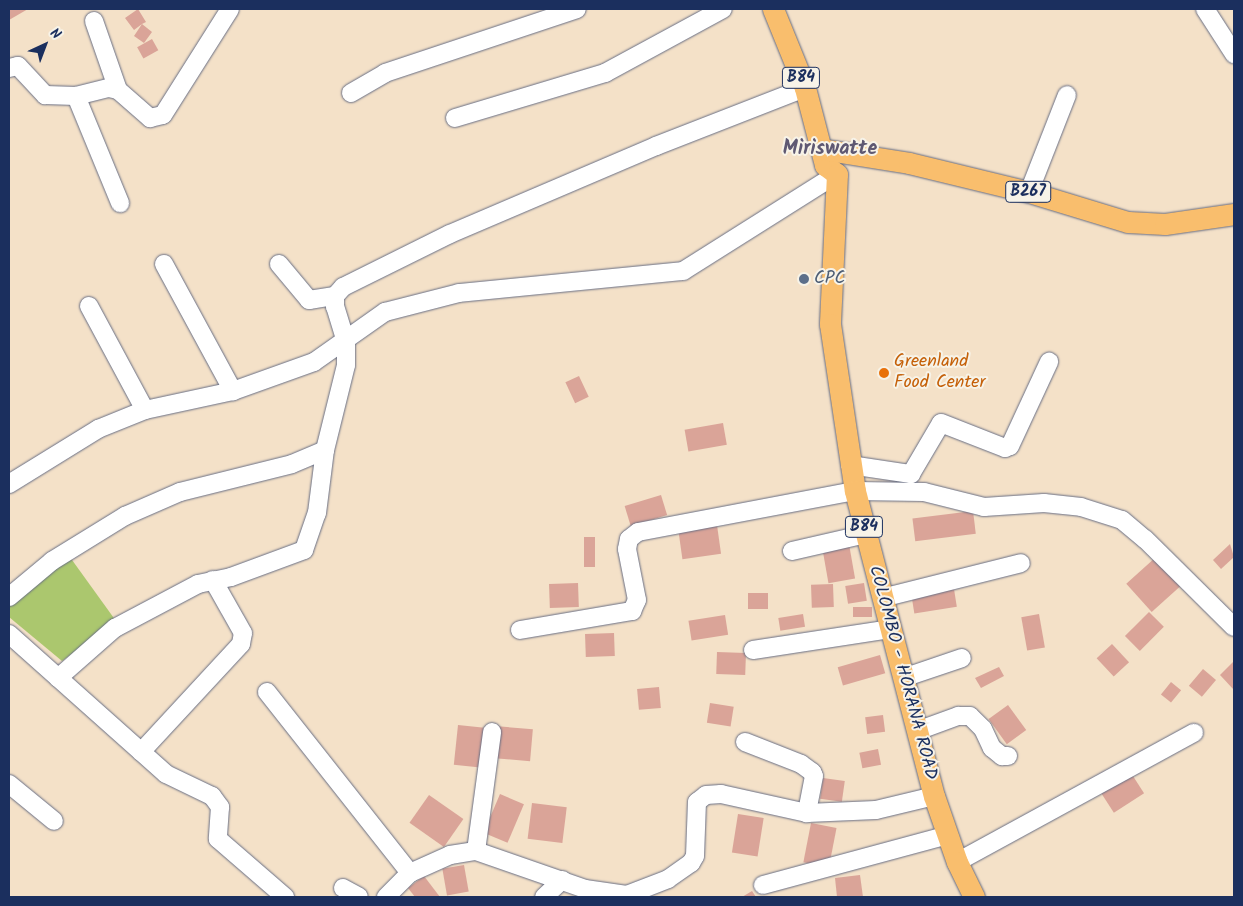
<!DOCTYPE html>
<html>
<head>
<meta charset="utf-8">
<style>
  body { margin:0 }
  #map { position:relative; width:1243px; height:906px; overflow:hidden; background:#f4e1c8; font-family:Kalam,sans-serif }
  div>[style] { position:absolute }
  .green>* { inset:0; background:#abc76e }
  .building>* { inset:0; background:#daa498; transform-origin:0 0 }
  .roads { filter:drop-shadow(0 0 1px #676d83) drop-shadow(0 0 1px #676d83) }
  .minor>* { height:18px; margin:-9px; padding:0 9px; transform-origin:9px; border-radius:9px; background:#fff }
  .major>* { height:21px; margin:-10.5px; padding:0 10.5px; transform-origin:10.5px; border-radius:10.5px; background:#f9be6d }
  .dots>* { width:14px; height:14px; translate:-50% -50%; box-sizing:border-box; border:2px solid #f7f3e8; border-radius:50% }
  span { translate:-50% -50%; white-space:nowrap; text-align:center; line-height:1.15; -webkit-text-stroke:4px #f7f3e8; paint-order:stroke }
  .shield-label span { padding:1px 4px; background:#f7f3e8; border:1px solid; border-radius:4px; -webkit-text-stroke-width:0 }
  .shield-label { font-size:16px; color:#1b2f5e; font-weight:700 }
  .service-label { font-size:18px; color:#4e5e75 }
  .left { translate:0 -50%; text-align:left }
  .food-label { font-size:18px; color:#c56008 }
  .street-label { font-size:18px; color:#1b2f5e }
  .quarter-label { font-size:20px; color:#5e5872; font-weight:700 }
  .frame { position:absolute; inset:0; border:10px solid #1b2f5e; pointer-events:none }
  .north { position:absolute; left:20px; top:20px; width:50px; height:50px; -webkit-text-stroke:4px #f7f3e8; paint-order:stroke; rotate:43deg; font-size:14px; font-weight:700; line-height:20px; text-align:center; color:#1b2f5e }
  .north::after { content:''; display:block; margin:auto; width:18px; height:22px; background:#1b2f5e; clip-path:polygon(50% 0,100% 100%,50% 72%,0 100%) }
</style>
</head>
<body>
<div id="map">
  <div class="green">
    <i style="clip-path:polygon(67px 553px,116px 621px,62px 661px,9px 617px,9px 601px)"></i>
  </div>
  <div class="building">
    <i style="clip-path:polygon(9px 9px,28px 9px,9px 20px)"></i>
    <i style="clip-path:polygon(138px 9px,146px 22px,142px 24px,152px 32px,144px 43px,134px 36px,142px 24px,134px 30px,125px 18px)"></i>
    <i style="left:152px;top:39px;width:13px;height:17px;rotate:61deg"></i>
    <i style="left:579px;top:376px;width:23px;height:15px;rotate:65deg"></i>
    <i style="left:723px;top:423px;width:22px;height:39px;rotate:80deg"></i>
    <i style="left:661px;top:495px;width:21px;height:38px;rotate:73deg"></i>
    <i style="left:973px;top:511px;width:23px;height:61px;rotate:83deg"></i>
    <i style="left:717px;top:525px;width:29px;height:39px;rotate:82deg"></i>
    <i style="left:584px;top:537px;width:11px;height:30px"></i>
    <i style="left:849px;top:544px;width:35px;height:27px;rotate:80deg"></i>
    <i style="clip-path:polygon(1230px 544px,1234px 557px,1221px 569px,1213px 560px)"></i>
    <i style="left:1156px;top:557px;width:38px;height:40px;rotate:48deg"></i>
    <i style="left:578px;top:583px;width:24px;height:29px;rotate:88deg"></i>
    <i style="left:864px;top:583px;width:18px;height:19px;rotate:81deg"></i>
    <i style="left:833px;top:584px;width:23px;height:22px;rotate:88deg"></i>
    <i style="left:954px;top:589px;width:18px;height:43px;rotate:81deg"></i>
    <i style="left:748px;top:593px;width:20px;height:16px"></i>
    <i style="left:853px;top:607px;width:19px;height:10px"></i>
    <i style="left:1149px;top:612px;width:21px;height:34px;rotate:45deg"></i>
    <i style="left:803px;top:614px;width:13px;height:25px;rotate:81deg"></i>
    <i style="left:1039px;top:614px;width:34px;height:18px;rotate:80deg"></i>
    <i style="left:725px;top:615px;width:20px;height:37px;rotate:81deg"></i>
    <i style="left:614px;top:633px;width:23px;height:29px;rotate:88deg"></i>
    <i style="left:1112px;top:644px;width:25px;height:21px;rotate:47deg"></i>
    <i style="left:717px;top:652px;width:29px;height:22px;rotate:2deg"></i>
    <i style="left:880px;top:655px;width:19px;height:44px;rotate:74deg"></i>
    <i style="clip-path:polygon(1234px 661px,1234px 690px,1220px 675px)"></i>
    <i style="clip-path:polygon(999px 667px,1004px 676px,981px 688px,975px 678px)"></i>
    <i style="left:1203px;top:669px;width:17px;height:22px;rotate:40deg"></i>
    <i style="left:1171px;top:682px;width:13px;height:16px;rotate:39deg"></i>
    <i style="left:659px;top:687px;width:21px;height:22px;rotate:85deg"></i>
    <i style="left:710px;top:703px;width:24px;height:20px;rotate:9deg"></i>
    <i style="left:1008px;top:705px;width:31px;height:24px;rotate:54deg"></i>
    <i style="left:883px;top:715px;width:17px;height:18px;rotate:83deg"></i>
    <i style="left:458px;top:725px;width:29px;height:40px;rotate:6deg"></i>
    <i style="left:495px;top:726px;width:38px;height:32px;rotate:5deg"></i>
    <i style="left:878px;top:749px;width:16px;height:19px;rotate:79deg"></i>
    <i style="left:1131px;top:773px;width:24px;height:36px;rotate:57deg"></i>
    <i style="left:823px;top:778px;width:22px;height:21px;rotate:8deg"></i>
    <i style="left:500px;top:794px;width:26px;height:42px;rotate:23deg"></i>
    <i style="left:429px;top:795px;width:42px;height:34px;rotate:35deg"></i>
    <i style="left:532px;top:803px;width:35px;height:36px;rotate:7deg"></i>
    <i style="left:738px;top:814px;width:26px;height:39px;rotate:9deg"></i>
    <i style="left:811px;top:823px;width:26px;height:40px;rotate:11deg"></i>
    <i style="left:464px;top:865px;width:27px;height:22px;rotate:80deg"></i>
    <i style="clip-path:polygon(860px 875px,863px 897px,837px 897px,835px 878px)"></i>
    <i style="clip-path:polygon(424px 876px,440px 897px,415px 897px,408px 888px)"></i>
    <i style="clip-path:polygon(752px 891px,756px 897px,742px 897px)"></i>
  </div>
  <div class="roads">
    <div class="minor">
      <i style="left:1205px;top:9px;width:54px;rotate:57.2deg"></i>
      <i style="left:94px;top:21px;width:73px;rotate:70.8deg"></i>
      <i style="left:9px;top:68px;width:9px;rotate:-13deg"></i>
      <i style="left:18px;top:66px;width:40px;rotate:47deg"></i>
      <i style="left:45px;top:95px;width:31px;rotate:2deg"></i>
      <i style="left:76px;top:96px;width:34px;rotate:-14deg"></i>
      <i style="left:109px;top:88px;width:9px;rotate:13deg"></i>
      <i style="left:118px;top:90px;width:43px;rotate:41.2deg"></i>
      <i style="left:150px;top:118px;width:13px;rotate:-13deg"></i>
      <i style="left:163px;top:115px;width:125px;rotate:-57.7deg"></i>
      <i style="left:351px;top:93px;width:39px;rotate:-30deg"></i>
      <i style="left:385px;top:73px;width:202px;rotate:-18.4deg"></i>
      <i style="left:76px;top:96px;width:116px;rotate:67.6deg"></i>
      <i style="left:455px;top:118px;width:157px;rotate:-16.7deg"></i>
      <i style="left:605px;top:73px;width:134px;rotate:-28.5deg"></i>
      <i style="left:1029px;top:192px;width:104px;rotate:-68.6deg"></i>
      <i style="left:164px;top:264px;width:145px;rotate:61.5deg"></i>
      <i style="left:279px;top:264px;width:47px;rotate:50.2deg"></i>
      <i style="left:309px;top:300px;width:26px;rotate:-9deg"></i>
      <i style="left:89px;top:306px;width:118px;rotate:61.7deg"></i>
      <i style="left:850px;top:465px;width:62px;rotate:8.4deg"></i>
      <i style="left:911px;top:474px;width:59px;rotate:-59.5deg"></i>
      <i style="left:941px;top:423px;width:69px;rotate:21.3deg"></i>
      <i style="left:1005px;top:448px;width:5px;rotate:-22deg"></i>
      <i style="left:1010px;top:446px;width:93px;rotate:-65.1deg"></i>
      <i style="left:9px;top:484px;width:105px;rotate:-31.7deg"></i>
      <i style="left:98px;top:429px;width:51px;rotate:-22deg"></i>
      <i style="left:145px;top:410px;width:90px;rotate:-12.2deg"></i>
      <i style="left:233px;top:391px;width:86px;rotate:-19.7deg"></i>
      <i style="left:314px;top:362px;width:87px;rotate:-35.2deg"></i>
      <i style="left:385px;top:312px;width:76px;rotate:-14.4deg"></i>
      <i style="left:459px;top:293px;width:225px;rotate:-5.6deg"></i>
      <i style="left:683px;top:271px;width:182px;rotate:-32.2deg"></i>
      <i style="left:792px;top:551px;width:76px;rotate:-12.9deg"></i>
      <i style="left:9px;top:597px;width:56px;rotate:-39.9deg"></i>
      <i style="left:52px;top:561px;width:86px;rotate:-31.7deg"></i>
      <i style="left:125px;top:516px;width:60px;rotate:-23.6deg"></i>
      <i style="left:180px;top:492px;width:115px;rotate:-14deg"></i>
      <i style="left:292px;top:464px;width:36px;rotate:-23deg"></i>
      <i style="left:325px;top:450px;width:88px;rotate:-76.1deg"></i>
      <i style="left:346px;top:365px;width:23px;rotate:-90deg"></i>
      <i style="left:346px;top:342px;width:37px;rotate:-107deg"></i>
      <i style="left:335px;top:307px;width:11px;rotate:-90deg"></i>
      <i style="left:335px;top:296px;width:12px;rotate:-48deg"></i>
      <i style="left:343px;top:287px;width:119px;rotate:-26.4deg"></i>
      <i style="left:450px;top:234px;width:224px;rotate:-23.1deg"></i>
      <i style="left:656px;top:146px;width:160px;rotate:-21.3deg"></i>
      <i style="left:882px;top:598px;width:143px;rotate:-14.1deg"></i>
      <i style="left:520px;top:630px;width:114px;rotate:-9.6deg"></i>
      <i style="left:632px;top:611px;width:12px;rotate:-66deg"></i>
      <i style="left:637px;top:600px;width:52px;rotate:-101.1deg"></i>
      <i style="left:627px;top:549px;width:10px;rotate:-79deg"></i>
      <i style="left:629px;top:539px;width:11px;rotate:-38deg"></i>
      <i style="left:638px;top:532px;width:221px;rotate:-10.7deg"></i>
      <i style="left:855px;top:491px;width:69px;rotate:0.8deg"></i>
      <i style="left:924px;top:492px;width:62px;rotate:14deg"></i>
      <i style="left:984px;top:507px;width:60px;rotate:-3.8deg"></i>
      <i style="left:1044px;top:503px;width:37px;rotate:6deg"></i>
      <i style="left:1081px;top:507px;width:43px;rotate:17.6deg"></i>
      <i style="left:1122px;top:520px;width:30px;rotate:40deg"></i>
      <i style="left:1145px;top:539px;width:125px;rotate:44.7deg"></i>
      <i style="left:9px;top:634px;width:210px;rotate:41.7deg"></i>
      <i style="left:166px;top:774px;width:51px;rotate:25.6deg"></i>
      <i style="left:212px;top:796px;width:14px;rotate:54deg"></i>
      <i style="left:220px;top:807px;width:32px;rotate:94deg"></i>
      <i style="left:218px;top:839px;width:89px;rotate:40.9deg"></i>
      <i style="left:753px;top:650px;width:140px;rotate:-8.7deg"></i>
      <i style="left:58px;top:678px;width:76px;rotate:-41.3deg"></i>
      <i style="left:115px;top:628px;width:94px;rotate:-27.9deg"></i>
      <i style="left:198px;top:584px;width:34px;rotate:-12deg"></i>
      <i style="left:231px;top:577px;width:78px;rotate:-20.3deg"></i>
      <i style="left:304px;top:550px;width:39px;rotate:-71deg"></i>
      <i style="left:317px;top:513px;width:64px;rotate:-82.8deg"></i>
      <i style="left:903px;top:678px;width:62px;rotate:-18.7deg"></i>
      <i style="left:267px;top:692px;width:231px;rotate:51.7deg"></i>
      <i style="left:917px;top:731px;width:44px;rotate:-20.1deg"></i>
      <i style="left:958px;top:716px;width:12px"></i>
      <i style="left:970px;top:716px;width:18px;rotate:45deg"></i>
      <i style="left:983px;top:729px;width:21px;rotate:65deg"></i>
      <i style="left:992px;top:748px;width:13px;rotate:39deg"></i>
      <i style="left:1002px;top:756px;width:6px"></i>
      <i style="left:745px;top:742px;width:60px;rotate:21.4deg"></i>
      <i style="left:801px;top:764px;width:14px;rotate:36deg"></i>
      <i style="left:812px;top:772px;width:4px;rotate:63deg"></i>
      <i style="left:814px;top:776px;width:38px;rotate:101deg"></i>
      <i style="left:141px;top:752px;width:147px;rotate:-47.2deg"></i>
      <i style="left:241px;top:644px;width:11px;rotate:-80deg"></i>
      <i style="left:243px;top:633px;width:61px;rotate:-119.5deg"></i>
      <i style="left:9px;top:784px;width:58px;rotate:39.4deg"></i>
      <i style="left:476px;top:851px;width:120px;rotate:-82.3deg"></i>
      <i style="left:957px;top:862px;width:270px;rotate:-28.6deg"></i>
      <i style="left:763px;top:885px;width:192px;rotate:-15.1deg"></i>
      <i style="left:343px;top:888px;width:18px;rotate:29deg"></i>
      <i style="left:386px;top:897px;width:34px;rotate:-45deg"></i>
      <i style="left:410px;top:873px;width:44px;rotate:-24.2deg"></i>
      <i style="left:450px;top:855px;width:26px;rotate:-9deg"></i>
      <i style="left:476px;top:851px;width:115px;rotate:19.2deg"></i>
      <i style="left:585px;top:889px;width:42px;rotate:8.1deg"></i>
      <i style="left:627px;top:895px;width:44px;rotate:-21.3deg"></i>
      <i style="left:668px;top:879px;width:28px;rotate:-35deg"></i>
      <i style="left:691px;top:863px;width:8px;rotate:-60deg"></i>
      <i style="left:695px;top:856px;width:54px;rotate:-87.9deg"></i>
      <i style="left:697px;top:802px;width:11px;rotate:-38deg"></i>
      <i style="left:706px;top:795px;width:15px;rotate:-4deg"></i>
      <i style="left:721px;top:794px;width:88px;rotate:12.5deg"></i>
      <i style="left:807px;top:813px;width:69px;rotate:-2.5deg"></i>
      <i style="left:876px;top:810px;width:60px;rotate:-13.6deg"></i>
      <i style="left:544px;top:897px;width:25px;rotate:-43deg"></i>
    </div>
    <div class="major">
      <i style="left:773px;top:9px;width:85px;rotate:67.9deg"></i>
      <i style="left:805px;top:88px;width:80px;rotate:75.4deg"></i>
      <i style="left:825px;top:165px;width:15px;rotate:37deg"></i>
      <i style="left:837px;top:174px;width:150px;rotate:92.7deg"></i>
      <i style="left:830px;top:324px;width:169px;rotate:81.5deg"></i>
      <i style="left:855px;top:491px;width:315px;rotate:75.5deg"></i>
      <i style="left:934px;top:796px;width:70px;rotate:70.8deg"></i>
      <i style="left:957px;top:862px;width:39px;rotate:64deg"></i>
      <i style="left:821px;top:149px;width:89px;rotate:9deg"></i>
      <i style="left:909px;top:163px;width:123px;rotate:13.6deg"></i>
      <i style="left:1029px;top:192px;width:103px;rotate:16.9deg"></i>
      <i style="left:1128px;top:222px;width:37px;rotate:3deg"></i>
      <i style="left:1165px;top:224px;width:70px;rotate:-8.2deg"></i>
    </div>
  </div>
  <div class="dots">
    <i style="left:804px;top:279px;background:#5c6f8a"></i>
    <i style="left:884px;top:373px;background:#e8710a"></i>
  </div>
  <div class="shield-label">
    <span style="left:801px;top:78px">B84</span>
    <span style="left:1028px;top:192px">B267</span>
    <span style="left:864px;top:527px">B84</span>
  </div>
  <div class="service-label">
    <span class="left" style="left:814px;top:279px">CPC</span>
  </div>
  <div class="food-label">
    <span class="left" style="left:894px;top:373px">Greenland<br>Food Center</span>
  </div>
  <div class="street-label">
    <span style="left:902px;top:673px;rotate:75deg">COLOMBO - HORANA ROAD</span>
  </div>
  <div class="quarter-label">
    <span style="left:830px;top:149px">Miriswatte</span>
  </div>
  <div class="frame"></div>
  <div class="north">N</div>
</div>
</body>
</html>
